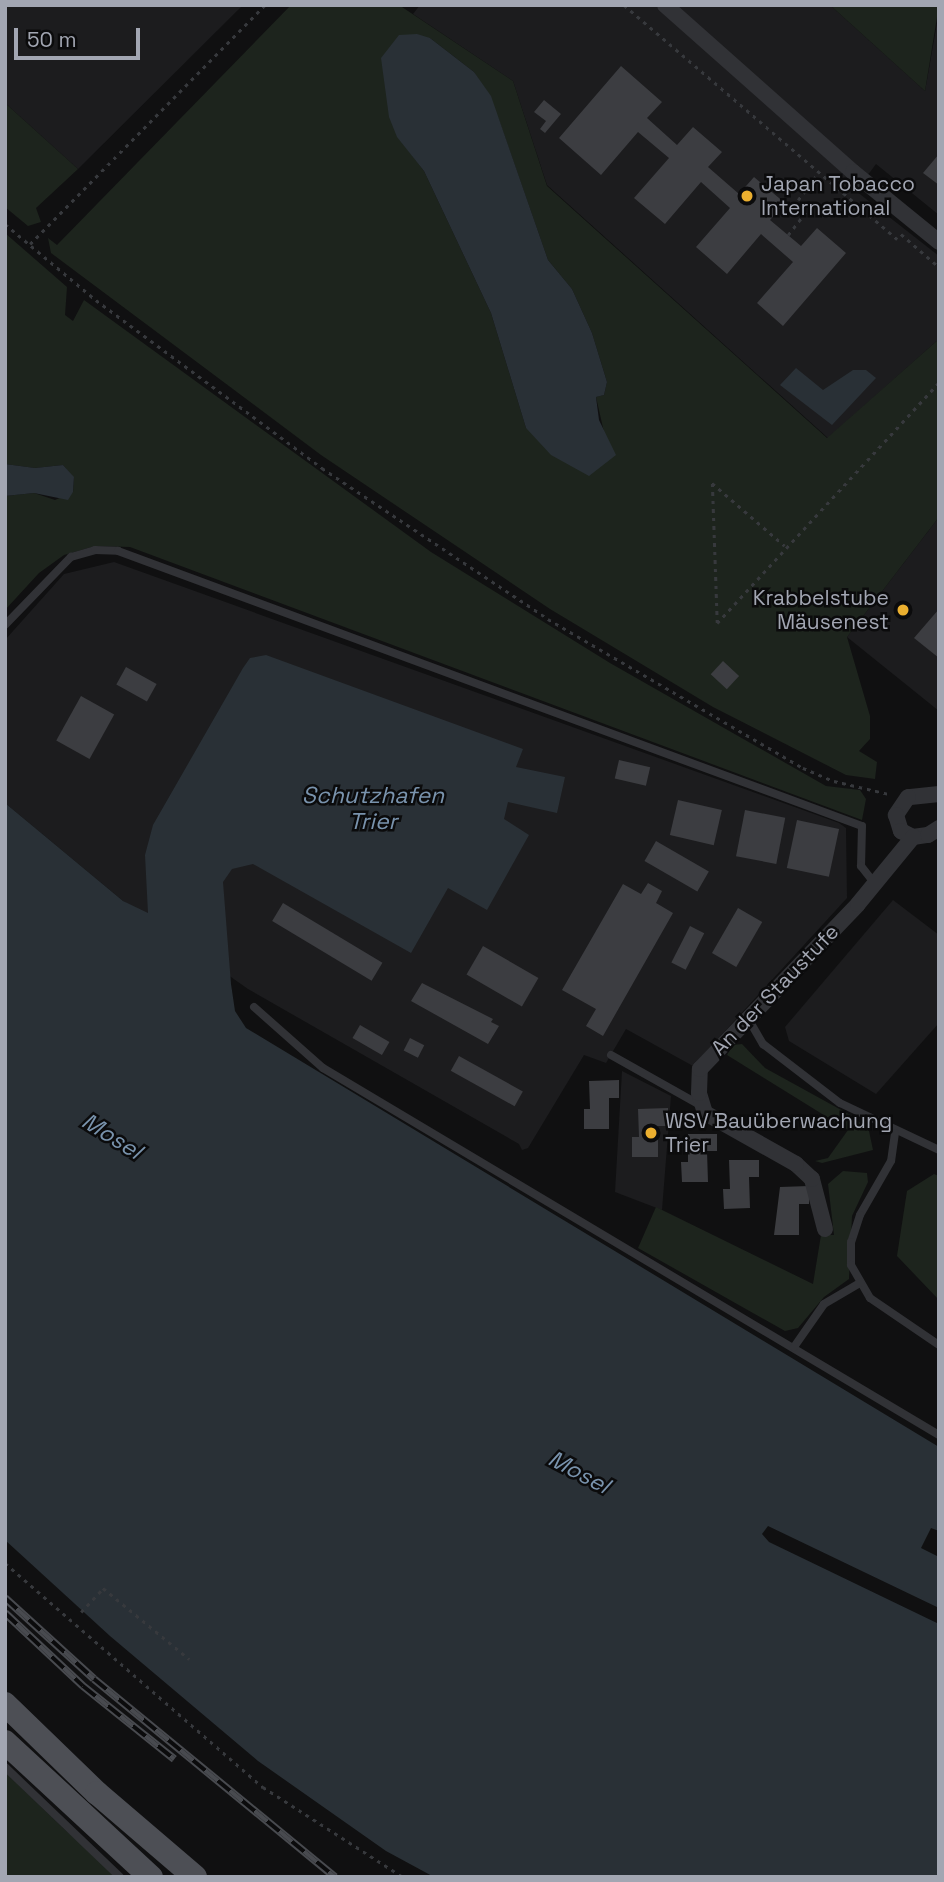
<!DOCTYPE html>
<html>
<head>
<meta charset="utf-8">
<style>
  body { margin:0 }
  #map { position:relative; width:944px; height:1882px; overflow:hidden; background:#101011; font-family:"Space Grotesk",sans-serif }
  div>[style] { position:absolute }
  .built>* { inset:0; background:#1c1c1e }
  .green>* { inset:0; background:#1d241d }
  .water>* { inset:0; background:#293036 }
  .building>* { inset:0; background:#3c3d41; transform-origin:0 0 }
  .path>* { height:2.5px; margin-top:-1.25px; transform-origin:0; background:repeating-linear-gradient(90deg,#37393d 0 3.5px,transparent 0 8.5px) }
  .service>* { height:8px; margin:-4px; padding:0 4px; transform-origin:4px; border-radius:4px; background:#313236 }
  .minor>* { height:16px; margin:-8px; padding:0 8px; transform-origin:8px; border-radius:8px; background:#313236 }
  .primary>* { height:24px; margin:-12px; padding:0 12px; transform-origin:12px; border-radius:12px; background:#4d4f55 }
  .rail>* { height:8px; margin-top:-4px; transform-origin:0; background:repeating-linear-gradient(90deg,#0b0b0c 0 16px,#484a4f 0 32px); box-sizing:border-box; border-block:2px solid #484a4f }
  .dots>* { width:19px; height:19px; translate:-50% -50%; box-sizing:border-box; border:4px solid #0b0b0c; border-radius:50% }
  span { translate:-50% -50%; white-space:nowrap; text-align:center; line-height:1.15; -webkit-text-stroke:5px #0b0b0c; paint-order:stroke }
  .poi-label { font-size:21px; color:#a2a6b2 }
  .left { translate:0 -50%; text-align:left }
  .right { translate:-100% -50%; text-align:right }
  .street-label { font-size:21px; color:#a2a6b2 }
  .water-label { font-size:23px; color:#7993ad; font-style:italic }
  .frame { position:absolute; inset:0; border:7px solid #a2a6b2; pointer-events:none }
  .scale { position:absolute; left:14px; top:28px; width:126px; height:32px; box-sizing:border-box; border:4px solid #a2a6b2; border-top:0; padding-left:9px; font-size:21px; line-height:24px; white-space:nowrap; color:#a2a6b2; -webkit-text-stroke:5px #0b0b0c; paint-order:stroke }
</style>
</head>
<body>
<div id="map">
  <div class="built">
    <i style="clip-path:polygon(5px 5px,243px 5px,78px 169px,5px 103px)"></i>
    <i style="clip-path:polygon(420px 5px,830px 5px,925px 91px,939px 12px,939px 215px,876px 164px,856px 191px,939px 256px,939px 339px,828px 438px,547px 185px,513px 81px,413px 14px)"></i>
    <i style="clip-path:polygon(939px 517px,939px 711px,847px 637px)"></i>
    <i style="clip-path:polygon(114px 562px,839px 823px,846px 828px,847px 898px,693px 1066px,626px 1029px,606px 1063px,584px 1055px,528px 1148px,522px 1150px,519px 1144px,248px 989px,123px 901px,5px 803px,5px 640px,64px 574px)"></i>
    <i style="clip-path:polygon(893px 900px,939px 935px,939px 1023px,876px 1094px,789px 1041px,785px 1027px)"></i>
    <i style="clip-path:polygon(622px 1071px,671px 1096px,662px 1210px,615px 1192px)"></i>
  </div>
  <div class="green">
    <i style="clip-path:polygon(evenodd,291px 5px,399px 5px,513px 81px,547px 186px,827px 438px,939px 339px,939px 517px,847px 637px,870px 716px,870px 739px,859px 751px,877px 762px,875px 779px,846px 775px,713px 707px,550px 609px,321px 455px,51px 253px,48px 238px,57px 245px,291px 5px,430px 38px,474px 72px,499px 120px,548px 260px,572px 289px,592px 333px,607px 382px,604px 395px,596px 397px,606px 441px,526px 428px,491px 313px,424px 171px,398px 137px,430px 38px)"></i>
    <i style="clip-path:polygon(830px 5px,939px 5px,925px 91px)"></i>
    <i style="clip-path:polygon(5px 103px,78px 169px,36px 208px,41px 222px,28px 226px,5px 207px)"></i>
    <i style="clip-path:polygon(5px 233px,67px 287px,65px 315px,73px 321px,84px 300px,431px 552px,610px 663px,826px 786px,860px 790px,866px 799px,862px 820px,130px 547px,95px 546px,64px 555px,39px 573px,5px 610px,5px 496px,34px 493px,55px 500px,73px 492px,74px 478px,63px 465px,35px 468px,5px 464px)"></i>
    <i style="clip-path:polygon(742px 1044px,765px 1068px,854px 1117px,869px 1131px,873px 1150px,822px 1163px,815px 1161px,828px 1158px,848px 1130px,727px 1055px,733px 1045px)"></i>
    <i style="clip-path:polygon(843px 1171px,867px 1173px,868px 1182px,852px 1216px,849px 1279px,824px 1297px,798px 1328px,785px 1331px,638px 1248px,656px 1207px,813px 1284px,821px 1235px,834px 1235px,828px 1184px)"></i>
    <i style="clip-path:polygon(934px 1174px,939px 1176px,939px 1300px,897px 1256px,907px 1191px)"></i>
    <i style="clip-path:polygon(5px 1772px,63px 1828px,118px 1877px,5px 1877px)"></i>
  </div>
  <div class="water">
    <i style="clip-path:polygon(417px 34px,430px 38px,474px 72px,491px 96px,548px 260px,572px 289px,592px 333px,607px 382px,604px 395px,596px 397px,599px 420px,616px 455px,589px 476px,551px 455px,526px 428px,491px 313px,424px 171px,397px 137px,389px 117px,381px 58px,399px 35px)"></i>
    <i style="clip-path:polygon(796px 368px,823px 390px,853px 370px,866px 370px,876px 378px,832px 425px,780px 385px)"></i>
    <i style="clip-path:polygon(5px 464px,35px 468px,63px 465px,74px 477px,73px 492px,68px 500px,34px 493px,5px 496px)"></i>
    <i style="clip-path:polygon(266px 655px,523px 749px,516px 767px,565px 777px,557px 813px,508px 802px,504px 819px,529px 835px,487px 910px,448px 888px,411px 953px,253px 864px,232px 869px,223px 882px,231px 984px,235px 1011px,246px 1028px,939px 1447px,939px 1531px,931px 1528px,921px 1548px,939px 1557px,939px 1608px,768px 1526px,762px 1534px,769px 1542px,939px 1624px,939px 1877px,434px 1877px,386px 1851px,258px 1761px,110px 1636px,5px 1540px,5px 803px,123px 901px,148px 913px,145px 855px,153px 825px,243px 668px,250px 658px)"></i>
  </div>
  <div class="building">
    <i style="clip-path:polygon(621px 66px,662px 102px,647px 118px,677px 145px,693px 127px,722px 152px,708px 167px,739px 194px,754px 177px,785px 203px,770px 220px,801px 246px,817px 228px,846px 253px,783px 326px,757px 303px,793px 262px,761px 234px,727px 274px,696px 247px,730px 208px,701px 182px,665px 224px,634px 198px,669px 158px,638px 132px,601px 175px,559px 138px)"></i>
    <i style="clip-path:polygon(544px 100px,561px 114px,545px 133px,540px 129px,546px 121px,534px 112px)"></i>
    <i style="clip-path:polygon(939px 154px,939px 185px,923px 173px)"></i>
    <i style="clip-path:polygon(939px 609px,939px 658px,914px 638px)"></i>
    <i style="left:723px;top:661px;width:22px;height:18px;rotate:43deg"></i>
    <i style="left:126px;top:667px;width:35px;height:20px;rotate:29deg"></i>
    <i style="left:81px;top:696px;width:38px;height:51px;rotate:29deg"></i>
    <i style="left:619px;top:760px;width:32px;height:19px;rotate:13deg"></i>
    <i style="left:678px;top:800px;width:45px;height:36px;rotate:13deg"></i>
    <i style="left:745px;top:810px;width:41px;height:47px;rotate:11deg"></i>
    <i style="left:797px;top:820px;width:43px;height:49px;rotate:12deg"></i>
    <i style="left:656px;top:841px;width:61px;height:23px;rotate:30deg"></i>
    <i style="clip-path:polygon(648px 883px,662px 891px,656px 903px,673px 913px,603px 1036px,586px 1026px,596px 1009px,562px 990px,623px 884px,641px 894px)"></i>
    <i style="left:283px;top:903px;width:116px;height:21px;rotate:31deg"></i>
    <i style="left:738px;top:908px;width:28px;height:52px;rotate:30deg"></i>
    <i style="left:690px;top:926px;width:16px;height:41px;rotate:27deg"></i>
    <i style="left:483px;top:946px;width:64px;height:33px;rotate:30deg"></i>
    <i style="clip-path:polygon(422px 983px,493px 1019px,491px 1022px,499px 1026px,488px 1044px,411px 1001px)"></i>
    <i style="left:360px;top:1025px;width:34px;height:15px;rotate:30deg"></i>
    <i style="left:410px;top:1038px;width:16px;height:14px;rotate:27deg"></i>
    <i style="left:459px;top:1056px;width:73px;height:17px;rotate:29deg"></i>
    <i style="clip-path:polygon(619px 1080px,619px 1098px,609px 1098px,609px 1129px,584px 1129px,584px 1109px,590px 1109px,589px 1081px)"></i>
    <i style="clip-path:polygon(668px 1108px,668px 1126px,658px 1126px,658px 1157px,632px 1157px,632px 1137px,639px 1137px,638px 1109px)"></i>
    <i style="clip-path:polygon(688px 1134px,717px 1134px,717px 1151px,707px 1151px,708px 1182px,682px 1182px,681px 1162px,688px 1162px)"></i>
    <i style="clip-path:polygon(729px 1160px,759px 1160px,759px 1177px,749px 1177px,750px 1208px,724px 1209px,723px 1189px,730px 1189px)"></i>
    <i style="clip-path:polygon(809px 1186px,809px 1204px,799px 1204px,799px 1235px,774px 1235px,780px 1187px)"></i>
  </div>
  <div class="path">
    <i style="left:624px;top:5px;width:360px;rotate:40.6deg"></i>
    <i style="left:798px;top:200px;width:34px;rotate:-53deg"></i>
    <i style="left:5px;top:224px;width:119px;rotate:39.9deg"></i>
    <i style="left:96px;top:300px;width:282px;rotate:36.6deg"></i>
    <i style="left:322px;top:468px;width:272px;rotate:33.7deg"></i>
    <i style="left:548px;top:619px;width:295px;rotate:30.3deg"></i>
    <i style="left:803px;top:768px;width:34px;rotate:23deg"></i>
    <i style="left:834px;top:781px;width:57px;rotate:13.3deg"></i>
    <i style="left:901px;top:234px;width:50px;rotate:41deg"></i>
    <i style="left:788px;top:235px;width:33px;rotate:-52deg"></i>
    <i style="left:30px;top:244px;width:335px;rotate:-45.5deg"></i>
    <i style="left:717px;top:623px;width:328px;rotate:-47.3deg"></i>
    <i style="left:717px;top:623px;width:140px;rotate:-92deg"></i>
    <i style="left:712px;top:483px;width:96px;rotate:40.8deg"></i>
    <i style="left:5px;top:1563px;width:342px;rotate:41deg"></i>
    <i style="left:263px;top:1787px;width:166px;rotate:32.7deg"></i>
    <i style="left:81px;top:1612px;width:33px;rotate:-47deg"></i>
    <i style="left:103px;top:1588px;width:112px;rotate:39.5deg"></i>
  </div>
  <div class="service">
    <i style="left:5px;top:625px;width:95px;rotate:-45.9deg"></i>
    <i style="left:71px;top:557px;width:25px;rotate:-16deg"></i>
    <i style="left:95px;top:550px;width:23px;rotate:2deg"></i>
    <i style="left:118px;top:551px;width:793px;rotate:20.29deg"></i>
    <i style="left:862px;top:826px;width:40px;rotate:91.4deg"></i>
    <i style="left:861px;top:866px;width:23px;rotate:52deg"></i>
    <i style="left:254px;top:1007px;width:92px;rotate:41.5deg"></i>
    <i style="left:323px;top:1068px;width:717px;rotate:30.79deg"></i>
    <i style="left:749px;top:1020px;width:28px;rotate:60deg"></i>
    <i style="left:763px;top:1044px;width:97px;rotate:37.5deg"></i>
    <i style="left:840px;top:1103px;width:110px;rotate:25.4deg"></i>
    <i style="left:611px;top:1055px;width:102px;rotate:29.3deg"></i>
    <i style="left:895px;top:1133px;width:28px;rotate:98deg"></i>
    <i style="left:891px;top:1161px;width:62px;rotate:119.9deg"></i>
    <i style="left:860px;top:1215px;width:28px;rotate:108deg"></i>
    <i style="left:851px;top:1242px;width:23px;rotate:90deg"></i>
    <i style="left:851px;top:1265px;width:38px;rotate:60deg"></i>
    <i style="left:870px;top:1298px;width:83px;rotate:34.3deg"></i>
    <i style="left:794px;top:1347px;width:52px;rotate:-55.1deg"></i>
    <i style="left:824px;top:1304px;width:42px;rotate:-30.3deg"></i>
    <i style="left:5px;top:1767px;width:159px;rotate:43.7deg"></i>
  </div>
  <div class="minor">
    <i style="left:665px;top:5px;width:251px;rotate:41.6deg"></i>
    <i style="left:853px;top:172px;width:111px;rotate:39.1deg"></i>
    <i style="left:939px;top:794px;width:31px;rotate:174deg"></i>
    <i style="left:908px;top:797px;width:22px;rotate:124deg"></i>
    <i style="left:896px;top:815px;width:17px;rotate:73deg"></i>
    <i style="left:901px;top:831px;width:13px;rotate:27deg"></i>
    <i style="left:913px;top:837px;width:15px;rotate:-8deg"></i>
    <i style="left:928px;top:835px;width:13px;rotate:-32deg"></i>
    <i style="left:825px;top:1229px;width:52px;rotate:-104.6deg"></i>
    <i style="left:812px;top:1179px;width:22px;rotate:-137deg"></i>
    <i style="left:796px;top:1164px;width:104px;rotate:-150.7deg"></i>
    <i style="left:705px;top:1113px;width:21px;rotate:-107deg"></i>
    <i style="left:699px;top:1093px;width:24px;rotate:-88deg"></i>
    <i style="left:700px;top:1069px;width:228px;rotate:-46.2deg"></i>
    <i style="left:858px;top:904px;width:87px;rotate:-50.6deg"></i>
  </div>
  <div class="primary">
    <i style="left:5px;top:1704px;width:128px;rotate:44.1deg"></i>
    <i style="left:97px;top:1793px;width:129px;rotate:40.6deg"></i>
    <i style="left:5px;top:1742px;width:199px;rotate:42.8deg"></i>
  </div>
  <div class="rail">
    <i style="left:5px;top:1598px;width:120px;rotate:42.3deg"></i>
    <i style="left:94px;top:1679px;width:312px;rotate:39.4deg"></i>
    <i style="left:5px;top:1613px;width:107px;rotate:43.1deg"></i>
    <i style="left:83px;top:1686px;width:117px;rotate:38.7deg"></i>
  </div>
  <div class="dots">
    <i style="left:747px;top:196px;background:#ebaf2f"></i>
    <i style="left:903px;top:610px;background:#ebaf2f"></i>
    <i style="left:651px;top:1133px;background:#ebaf2f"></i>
  </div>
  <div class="poi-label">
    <span class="left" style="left:761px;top:196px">Japan Tobacco<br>International</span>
    <span class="right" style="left:889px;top:610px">Krabbelstube<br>Mäusenest</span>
    <span class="left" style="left:665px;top:1133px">WSV Bauüberwachung<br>Trier</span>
  </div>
  <div class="street-label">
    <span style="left:775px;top:990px;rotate:-46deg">An der Staustufe</span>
  </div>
  <div class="water-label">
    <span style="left:373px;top:808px">Schutzhafen<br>Trier</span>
    <span style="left:112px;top:1136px;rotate:32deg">Mosel</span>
    <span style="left:579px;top:1472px;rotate:28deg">Mosel</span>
  </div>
  <div class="frame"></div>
  <div class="scale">50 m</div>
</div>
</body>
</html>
